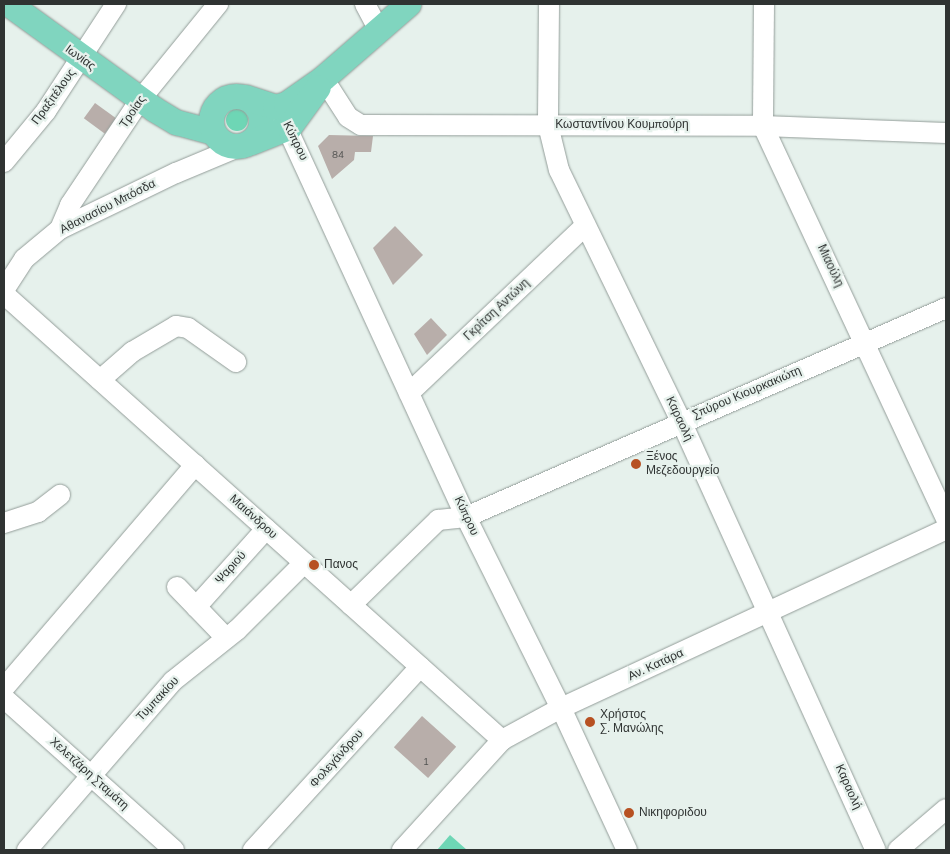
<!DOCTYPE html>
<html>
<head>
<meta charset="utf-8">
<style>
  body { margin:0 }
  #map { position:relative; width:950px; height:854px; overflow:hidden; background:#e6f1ec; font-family:"Nunito Sans",sans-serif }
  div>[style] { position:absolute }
  .green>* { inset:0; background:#6ed6b5 }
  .round { border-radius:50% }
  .building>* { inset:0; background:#b8aeaa; transform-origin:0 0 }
  .roads { filter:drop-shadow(0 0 1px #939d99) drop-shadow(0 0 1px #939d99) }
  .minor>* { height:20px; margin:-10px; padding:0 10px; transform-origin:10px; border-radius:10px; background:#fff }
  .major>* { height:25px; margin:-12.5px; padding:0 12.5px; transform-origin:12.5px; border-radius:12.5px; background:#80d5bf }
  .major>.ring { margin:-12.5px; padding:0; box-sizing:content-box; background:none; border:25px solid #80d5bf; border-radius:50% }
  .dots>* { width:14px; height:14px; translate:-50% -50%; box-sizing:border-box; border:2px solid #e6f1ec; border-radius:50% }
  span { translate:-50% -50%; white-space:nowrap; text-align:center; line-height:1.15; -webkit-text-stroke:4.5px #e6f1ec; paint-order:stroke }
  .number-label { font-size:10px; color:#515250 }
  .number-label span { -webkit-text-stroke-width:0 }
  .street-label { font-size:12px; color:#2f3332 }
  .poi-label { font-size:12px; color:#2f3332 }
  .left { translate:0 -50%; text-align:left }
  .frame { position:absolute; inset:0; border:5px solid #2f3332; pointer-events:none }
</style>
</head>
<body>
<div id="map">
  <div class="green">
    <i class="round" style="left:226px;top:109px;width:22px;height:22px"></i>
    <i style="clip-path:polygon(450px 835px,467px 850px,437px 850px)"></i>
  </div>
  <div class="building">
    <i style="left:95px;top:103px;width:26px;height:19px;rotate:36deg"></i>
    <i style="clip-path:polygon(329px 135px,373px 136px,371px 152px,355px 152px,354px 160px,332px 179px,318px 146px)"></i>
    <i style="clip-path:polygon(395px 226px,423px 255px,393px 285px,373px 248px)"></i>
    <i style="clip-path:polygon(431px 318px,447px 335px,427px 355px,414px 334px)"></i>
    <i style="left:422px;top:716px;width:46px;height:42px;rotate:42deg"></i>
  </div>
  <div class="roads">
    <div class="minor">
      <i style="left:365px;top:4px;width:26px;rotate:62deg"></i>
      <i style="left:549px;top:4px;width:121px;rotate:90.5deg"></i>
      <i style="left:548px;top:125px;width:46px;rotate:76.3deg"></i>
      <i style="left:559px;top:170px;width:279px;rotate:64.1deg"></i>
      <i style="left:681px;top:421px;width:471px;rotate:65.6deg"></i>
      <i style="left:764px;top:4px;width:122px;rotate:90.5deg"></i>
      <i style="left:763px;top:126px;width:433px;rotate:65deg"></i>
      <i style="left:323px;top:78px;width:46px;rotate:57.3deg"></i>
      <i style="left:348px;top:117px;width:15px;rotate:32deg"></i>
      <i style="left:361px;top:125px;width:402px;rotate:0.1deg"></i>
      <i style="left:763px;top:126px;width:183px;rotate:2.2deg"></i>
      <i style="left:281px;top:115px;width:443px;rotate:65.3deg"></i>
      <i style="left:466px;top:517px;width:213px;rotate:63.6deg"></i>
      <i style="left:561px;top:708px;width:157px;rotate:65.1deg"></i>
      <i style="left:4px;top:162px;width:66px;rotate:-50.5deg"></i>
      <i style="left:46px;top:111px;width:128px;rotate:-56.8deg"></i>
      <i style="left:60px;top:229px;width:26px;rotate:-67deg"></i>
      <i style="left:70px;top:205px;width:126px;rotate:-56.3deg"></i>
      <i style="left:140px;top:100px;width:124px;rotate:-50.9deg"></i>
      <i style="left:4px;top:290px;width:37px;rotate:-57deg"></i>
      <i style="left:24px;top:259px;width:47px;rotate:-39.8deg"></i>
      <i style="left:60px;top:229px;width:129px;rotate:-25.8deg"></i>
      <i style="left:176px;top:173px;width:70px;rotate:-22.6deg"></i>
      <i style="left:4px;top:294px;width:669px;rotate:41.85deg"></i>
      <i style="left:100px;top:380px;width:43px;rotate:-41.2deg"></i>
      <i style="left:132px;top:352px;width:51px;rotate:-30.6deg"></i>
      <i style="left:176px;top:326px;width:12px;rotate:9deg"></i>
      <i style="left:188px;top:328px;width:59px;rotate:35.3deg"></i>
      <i style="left:409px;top:393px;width:243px;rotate:-43.5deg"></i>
      <i style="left:4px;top:523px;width:36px;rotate:-18deg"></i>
      <i style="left:38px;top:512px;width:28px;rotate:-38deg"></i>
      <i style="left:177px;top:587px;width:71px;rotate:46.1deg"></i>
      <i style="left:351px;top:605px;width:122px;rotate:-44.3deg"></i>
      <i style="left:438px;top:520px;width:28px;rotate:-6deg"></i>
      <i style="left:466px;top:517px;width:524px;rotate:-23.53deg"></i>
      <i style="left:196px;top:607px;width:105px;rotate:-48.1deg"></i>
      <i style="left:4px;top:688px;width:294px;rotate:-49.4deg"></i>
      <i style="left:4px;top:698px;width:228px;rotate:41.8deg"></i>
      <i style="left:27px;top:850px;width:223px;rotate:-49.2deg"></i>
      <i style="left:173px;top:681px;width:82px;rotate:-38.6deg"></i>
      <i style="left:237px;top:630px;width:95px;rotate:-45deg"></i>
      <i style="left:253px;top:850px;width:248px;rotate:-47.6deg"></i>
      <i style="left:402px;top:850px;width:149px;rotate:-47.7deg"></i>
      <i style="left:502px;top:740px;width:67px;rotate:-28.5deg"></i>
      <i style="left:561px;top:708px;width:425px;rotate:-24.9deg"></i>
      <i style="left:898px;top:850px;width:63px;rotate:-40.5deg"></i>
    </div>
    <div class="major">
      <i style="left:9px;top:4px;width:179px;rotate:35.9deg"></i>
      <i style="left:154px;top:109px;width:26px;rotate:31deg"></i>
      <i style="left:176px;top:122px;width:38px;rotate:15deg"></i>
      <i class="ring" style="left:211px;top:96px;width:25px;height:25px"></i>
      <i style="left:245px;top:97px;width:32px;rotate:18deg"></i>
      <i style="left:275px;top:107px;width:11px;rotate:-15deg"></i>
      <i style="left:286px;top:104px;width:45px;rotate:-35.1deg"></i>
      <i style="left:323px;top:78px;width:113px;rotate:-41deg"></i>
      <i style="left:251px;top:142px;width:41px;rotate:-21.5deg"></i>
      <i style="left:289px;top:127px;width:49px;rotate:-54.1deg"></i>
    </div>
  </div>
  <div class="dots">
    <i style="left:636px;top:464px;background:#b75122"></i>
    <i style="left:314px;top:565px;background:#b75122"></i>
    <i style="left:590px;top:722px;background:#b75122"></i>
    <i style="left:629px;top:813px;background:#b75122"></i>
  </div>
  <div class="number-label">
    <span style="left:338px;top:156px">84</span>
    <span style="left:426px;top:763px">1</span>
  </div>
  <div class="street-label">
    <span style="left:80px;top:58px;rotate:36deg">Ιωνίας</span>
    <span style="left:54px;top:97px;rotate:-54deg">Πραξιτέλους</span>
    <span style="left:133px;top:112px;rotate:-56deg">Τροίας</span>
    <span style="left:622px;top:125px">Κωσταντίνου Κουμπούρη</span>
    <span style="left:295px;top:141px;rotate:64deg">Κύπρου</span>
    <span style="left:108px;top:207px;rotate:-27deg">Αθανασίου Μπόσδα</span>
    <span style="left:830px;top:266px;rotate:65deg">Μιαούλη</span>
    <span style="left:497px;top:310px;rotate:-43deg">Γκρίτση Αντώνη</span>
    <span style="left:747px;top:393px;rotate:-23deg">Σπύρου Κιουρκακιώτη</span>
    <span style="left:679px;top:419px;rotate:65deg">Καραολή</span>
    <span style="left:466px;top:516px;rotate:65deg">Κύπρου</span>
    <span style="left:253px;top:517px;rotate:42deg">Μαιάνδρου</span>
    <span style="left:231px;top:568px;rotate:-48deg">Ψαριού</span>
    <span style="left:656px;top:665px;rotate:-25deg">Αν. Κατάρα</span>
    <span style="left:158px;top:699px;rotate:-47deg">Τυμπακίου</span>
    <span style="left:337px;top:759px;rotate:-48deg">Φολεγάνδρου</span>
    <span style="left:89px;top:774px;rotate:42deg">Χελετζάρη Σταμάτη</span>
    <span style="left:848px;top:787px;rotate:66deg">Καραολή</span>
  </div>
  <div class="poi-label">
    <span class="left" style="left:646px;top:464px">Ξένος<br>Μεζεδουργείο</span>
    <span class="left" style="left:324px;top:565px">Πανος</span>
    <span class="left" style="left:600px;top:722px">Χρήστος<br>Σ. Μανώλης</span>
    <span class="left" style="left:639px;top:813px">Νικηφοριδου</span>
  </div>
  <div class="frame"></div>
</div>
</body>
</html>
